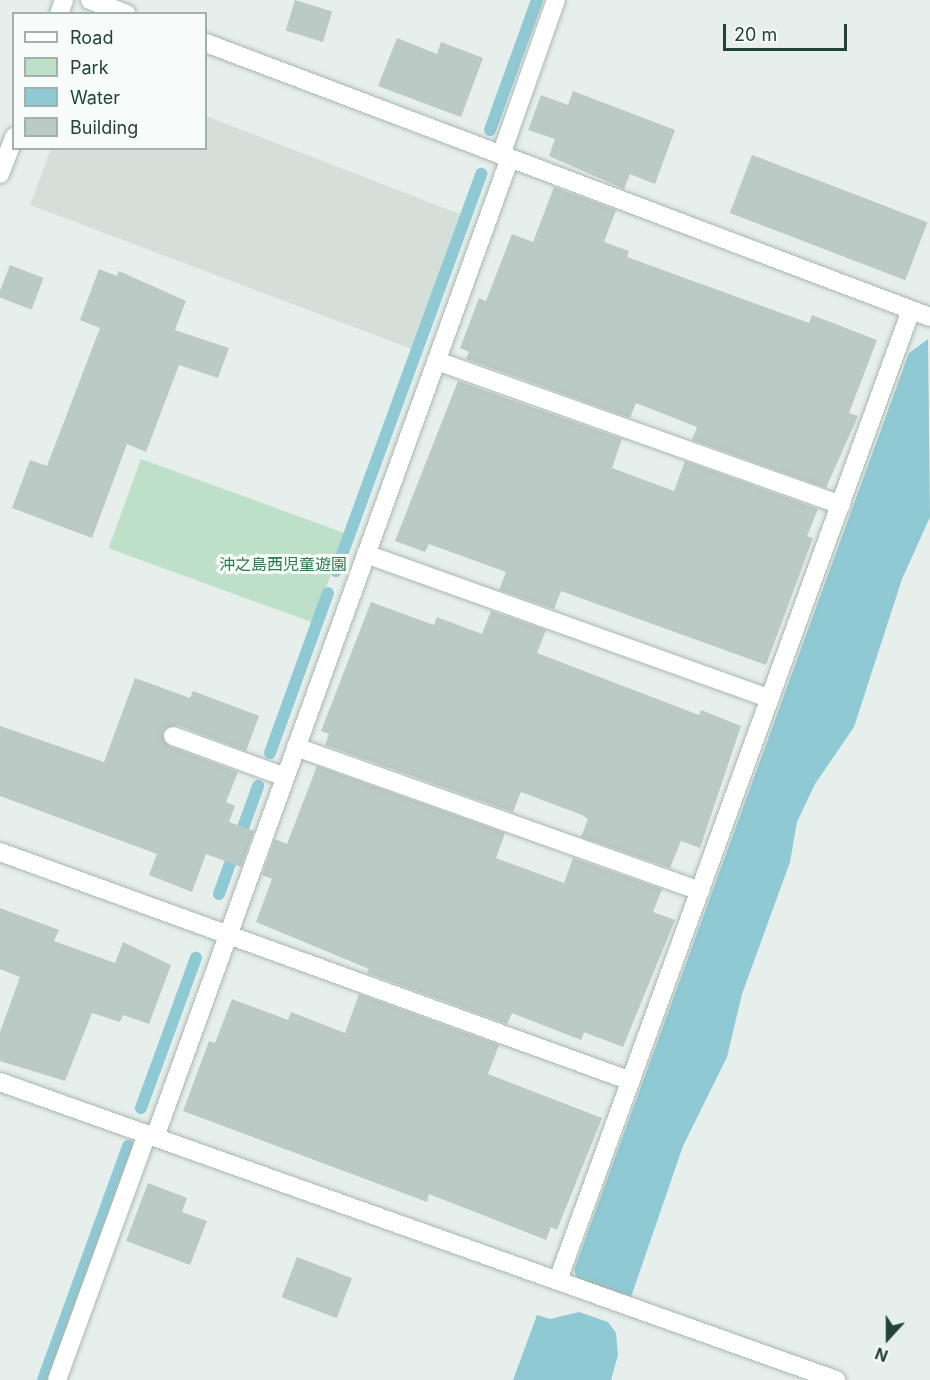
<!DOCTYPE html>
<html>
<head>
<meta charset="utf-8">
<style>
  body { margin:0 }
  #map { position:relative; width:930px; height:1380px; overflow:hidden; background:#e6efeb; font-family:Inter,"Noto Sans JP",sans-serif }
  div>[style] { position:absolute }
  .built>* { inset:0; background:#d4dfda }
  .green>* { inset:0; background:#bfe0c8; transform-origin:0 0 }
  .water>* { inset:0; background:#8ec9d4 }
  .stream>* { height:12px; margin:-6px; padding:0 6px; transform-origin:6px; border-radius:6px; background:#8ec9d4 }
  .building>* { inset:0; background:#bbcac4; transform-origin:0 0 }
  .roads { filter:drop-shadow(0 0 2px #a8b8b2) drop-shadow(0 0 2px #a8b8b2) }
  .lane>* { height:18px; margin:-9px; padding:0 9px; transform-origin:9px; border-radius:9px; background:#fff }
  .street>* { height:18px; margin:-9px; padding:0 9px; transform-origin:9px; border-radius:9px; background:#fff }
  .secondary>* { height:18px; margin:-9px; padding:0 9px; transform-origin:9px; border-radius:9px; background:#fff }
  span { translate:-50% -50%; white-space:nowrap; text-align:center; line-height:1.15; -webkit-text-stroke:6px #f7fbf9; paint-order:stroke }
  .park-label { font-size:16px; color:#2d7a4b }
  .legend { position:absolute; left:12px; top:12px; width:195px; height:138px; box-sizing:border-box; background:#f7fbf9; border:2px solid #a3b1ad; margin:0; padding:8px 10px; list-style:none; font-size:18px; color:#24423a }
  .legend li { display:flex; align-items:center; gap:12px; height:30px }
  .legend b { width:30px; border:2px solid #a3b1ad }
  .north { position:absolute; left:858px; top:1308px; width:60px; height:60px; -webkit-text-stroke:4px #f7fbf9; paint-order:stroke; rotate:201deg; font-size:16px; font-weight:700; line-height:24px; text-align:center; color:#24423a }
  .north::after { content:''; display:block; margin:auto; width:21px; height:27px; background:#24423a; clip-path:polygon(50% 0,100% 100%,50% 72%,0 100%) }
  .scale { position:absolute; left:723px; top:24px; width:124px; height:27px; box-sizing:border-box; border:3px solid #24423a; border-top:0; padding-left:8px; font-size:18px; line-height:21px; white-space:nowrap; color:#24423a; -webkit-text-stroke:4px #f7fbf9; paint-order:stroke }
</style>
</head>
<body>
<div id="map">
  <div class="built">
    <i style="clip-path:polygon(206px 116px,460px 214px,412px 349px,30px 205px,51px 149px,206px 148px)"></i>
  </div>
  <div class="green">
    <i style="left:141px;top:459px;width:218px;height:95px;rotate:20deg"></i>
  </div>
  <div class="water">
    <i style="clip-path:polygon(928px 339px,930px 517px,902px 579px,854px 727px,815px 784px,797px 822px,790px 862px,742px 994px,727px 1057px,683px 1146px,631px 1297px,577px 1279px,574px 1270px,909px 353px)"></i>
    <i style="clip-path:polygon(579px 1312px,608px 1322px,616px 1333px,618px 1355px,611px 1380px,513px 1380px,537px 1315px,550px 1319px)"></i>
  </div>
  <div class="stream">
    <i style="left:490px;top:130px;width:138px;rotate:-70.1deg"></i>
    <i style="left:336px;top:571px;width:423px;rotate:-69.9deg"></i>
    <i style="left:270px;top:753px;width:170px;rotate:-70.1deg"></i>
    <i style="left:219px;top:894px;width:115px;rotate:-70.1deg"></i>
    <i style="left:141px;top:1108px;width:160px;rotate:-69.9deg"></i>
    <i style="left:43px;top:1380px;width:249px;rotate:-70deg"></i>
  </div>
  <div class="building">
    <i style="left:295px;top:0;width:39px;height:32px;rotate:17deg"></i>
    <i style="clip-path:polygon(397px 38px,437px 54px,441px 42px,483px 58px,461px 117px,378px 86px)"></i>
    <i style="clip-path:polygon(573px 91px,675px 130px,655px 184px,630px 174px,624px 189px,549px 156px,555px 139px,528px 130px,541px 95px,568px 105px)"></i>
    <i style="left:752px;top:155px;width:188px;height:62px;rotate:21deg"></i>
    <i style="clip-path:polygon(554px 187px,616px 210px,604px 242px,629px 251px,627px 257px,809px 323px,812px 315px,877px 340px,849px 413px,858px 416px,826px 488px,692px 440px,697px 427px,636px 403px,630px 418px,466px 359px,469px 352px,460px 348px,479px 298px,486px 301px,512px 234px,533px 242px)"></i>
    <i style="left:10px;top:265px;width:36px;height:34px;rotate:21deg"></i>
    <i style="clip-path:polygon(99px 269px,117px 276px,119px 271px,186px 301px,175px 330px,229px 348px,218px 378px,179px 365px,146px 452px,127px 444px,92px 538px,12px 508px,30px 460px,47px 466px,100px 328px,80px 320px)"></i>
    <i style="clip-path:polygon(458px 381px,622px 439px,612px 468px,674px 491px,685px 461px,818px 509px,807px 536px,813px 538px,766px 665px,561px 591px,554px 609px,499px 590px,506px 572px,429px 544px,425px 552px,395px 541px)"></i>
    <i style="clip-path:polygon(371px 602px,434px 625px,437px 617px,482px 634px,491px 611px,546px 630px,537px 653px,699px 715px,701px 710px,741px 726px,700px 848px,681px 841px,670px 868px,581px 837px,588px 819px,582px 815px,521px 792px,513px 812px,325px 745px,329px 734px,321px 731px)"></i>
    <i style="clip-path:polygon(135px 678px,190px 698px,193px 691px,259px 716px,246px 751px,177px 725px,163px 732px,169px 746px,238px 772px,226px 802px,235px 806px,229px 822px,254px 831px,241px 867px,206px 854px,192px 892px,149px 875px,157px 854px,0 796px,0 726px,104px 762px)"></i>
    <i style="clip-path:polygon(317px 766px,505px 833px,496px 858px,564px 883px,573px 858px,662px 889px,653px 912px,675px 920px,623px 1047px,584px 1032px,581px 1040px,512px 1013px,507px 1024px,367px 973px,369px 969px,256px 922px,272px 879px,262px 875px,275px 839px,287px 844px)"></i>
    <i style="clip-path:polygon(0 908px,59px 930px,54px 941px,115px 963px,123px 942px,171px 965px,149px 1024px,123px 1015px,120px 1022px,92px 1013px,65px 1081px,0 1061px,0 1032px,20px 977px,0 969px)"></i>
    <i style="clip-path:polygon(359px 994px,499px 1045px,488px 1074px,602px 1118px,557px 1230px,551px 1227px,546px 1240px,429px 1194px,427px 1202px,183px 1111px,209px 1041px,215px 1043px,232px 999px,288px 1020px,291px 1012px,345px 1033px)"></i>
    <i style="clip-path:polygon(148px 1183px,187px 1198px,182px 1212px,207px 1221px,190px 1265px,126px 1241px)"></i>
    <i style="left:297px;top:1257px;width:59px;height:43px;rotate:21deg"></i>
  </div>
  <div class="roads">
    <div class="lane">
      <i style="left:173px;top:736px;width:119px;rotate:20.1deg"></i>
    </div>
    <div class="street">
      <i style="left:90px;top:0;width:39px;rotate:21deg"></i>
      <i style="left:206px;top:43px;width:774px;rotate:20.73deg"></i>
      <i style="left:501px;top:155px;width:164px;rotate:-70.5deg"></i>
      <i style="left:437px;top:361px;width:429px;rotate:19.6deg"></i>
      <i style="left:366px;top:554px;width:429px;rotate:19.7deg"></i>
      <i style="left:296px;top:747px;width:429px;rotate:19.6deg"></i>
      <i style="left:0;top:852px;width:671px;rotate:19.95deg"></i>
      <i style="left:0;top:1082px;width:888px;rotate:19.62deg"></i>
      <i style="left:155px;top:1137px;width:1041px;rotate:-70.07deg"></i>
      <i style="left:558px;top:1280px;width:1032px;rotate:-70deg"></i>
      <i style="left:57px;top:1380px;width:262px;rotate:-69.9deg"></i>
    </div>
    <div class="secondary">
      <i style="left:59px;top:14px;width:15px;rotate:-70deg"></i>
      <i style="left:0;top:174px;width:40px;rotate:-69deg"></i>
    </div>
  </div>
  <div class="park-label">
    <span style="left:283px;top:564px">沖之島西児童遊園</span>
  </div>
  <ul class="legend">
  <li><b style="height:8px;background:#fff"></b>Road</li>
  <li><b style="height:16px;background:#bfe0c8"></b>Park</li>
  <li><b style="height:16px;background:#8ec9d4"></b>Water</li>
  <li><b style="height:16px;background:#bbcac4"></b>Building</li>
  </ul>
  <div class="north">N</div>
  <div class="scale">20 m</div>
</div>
</body>
</html>
